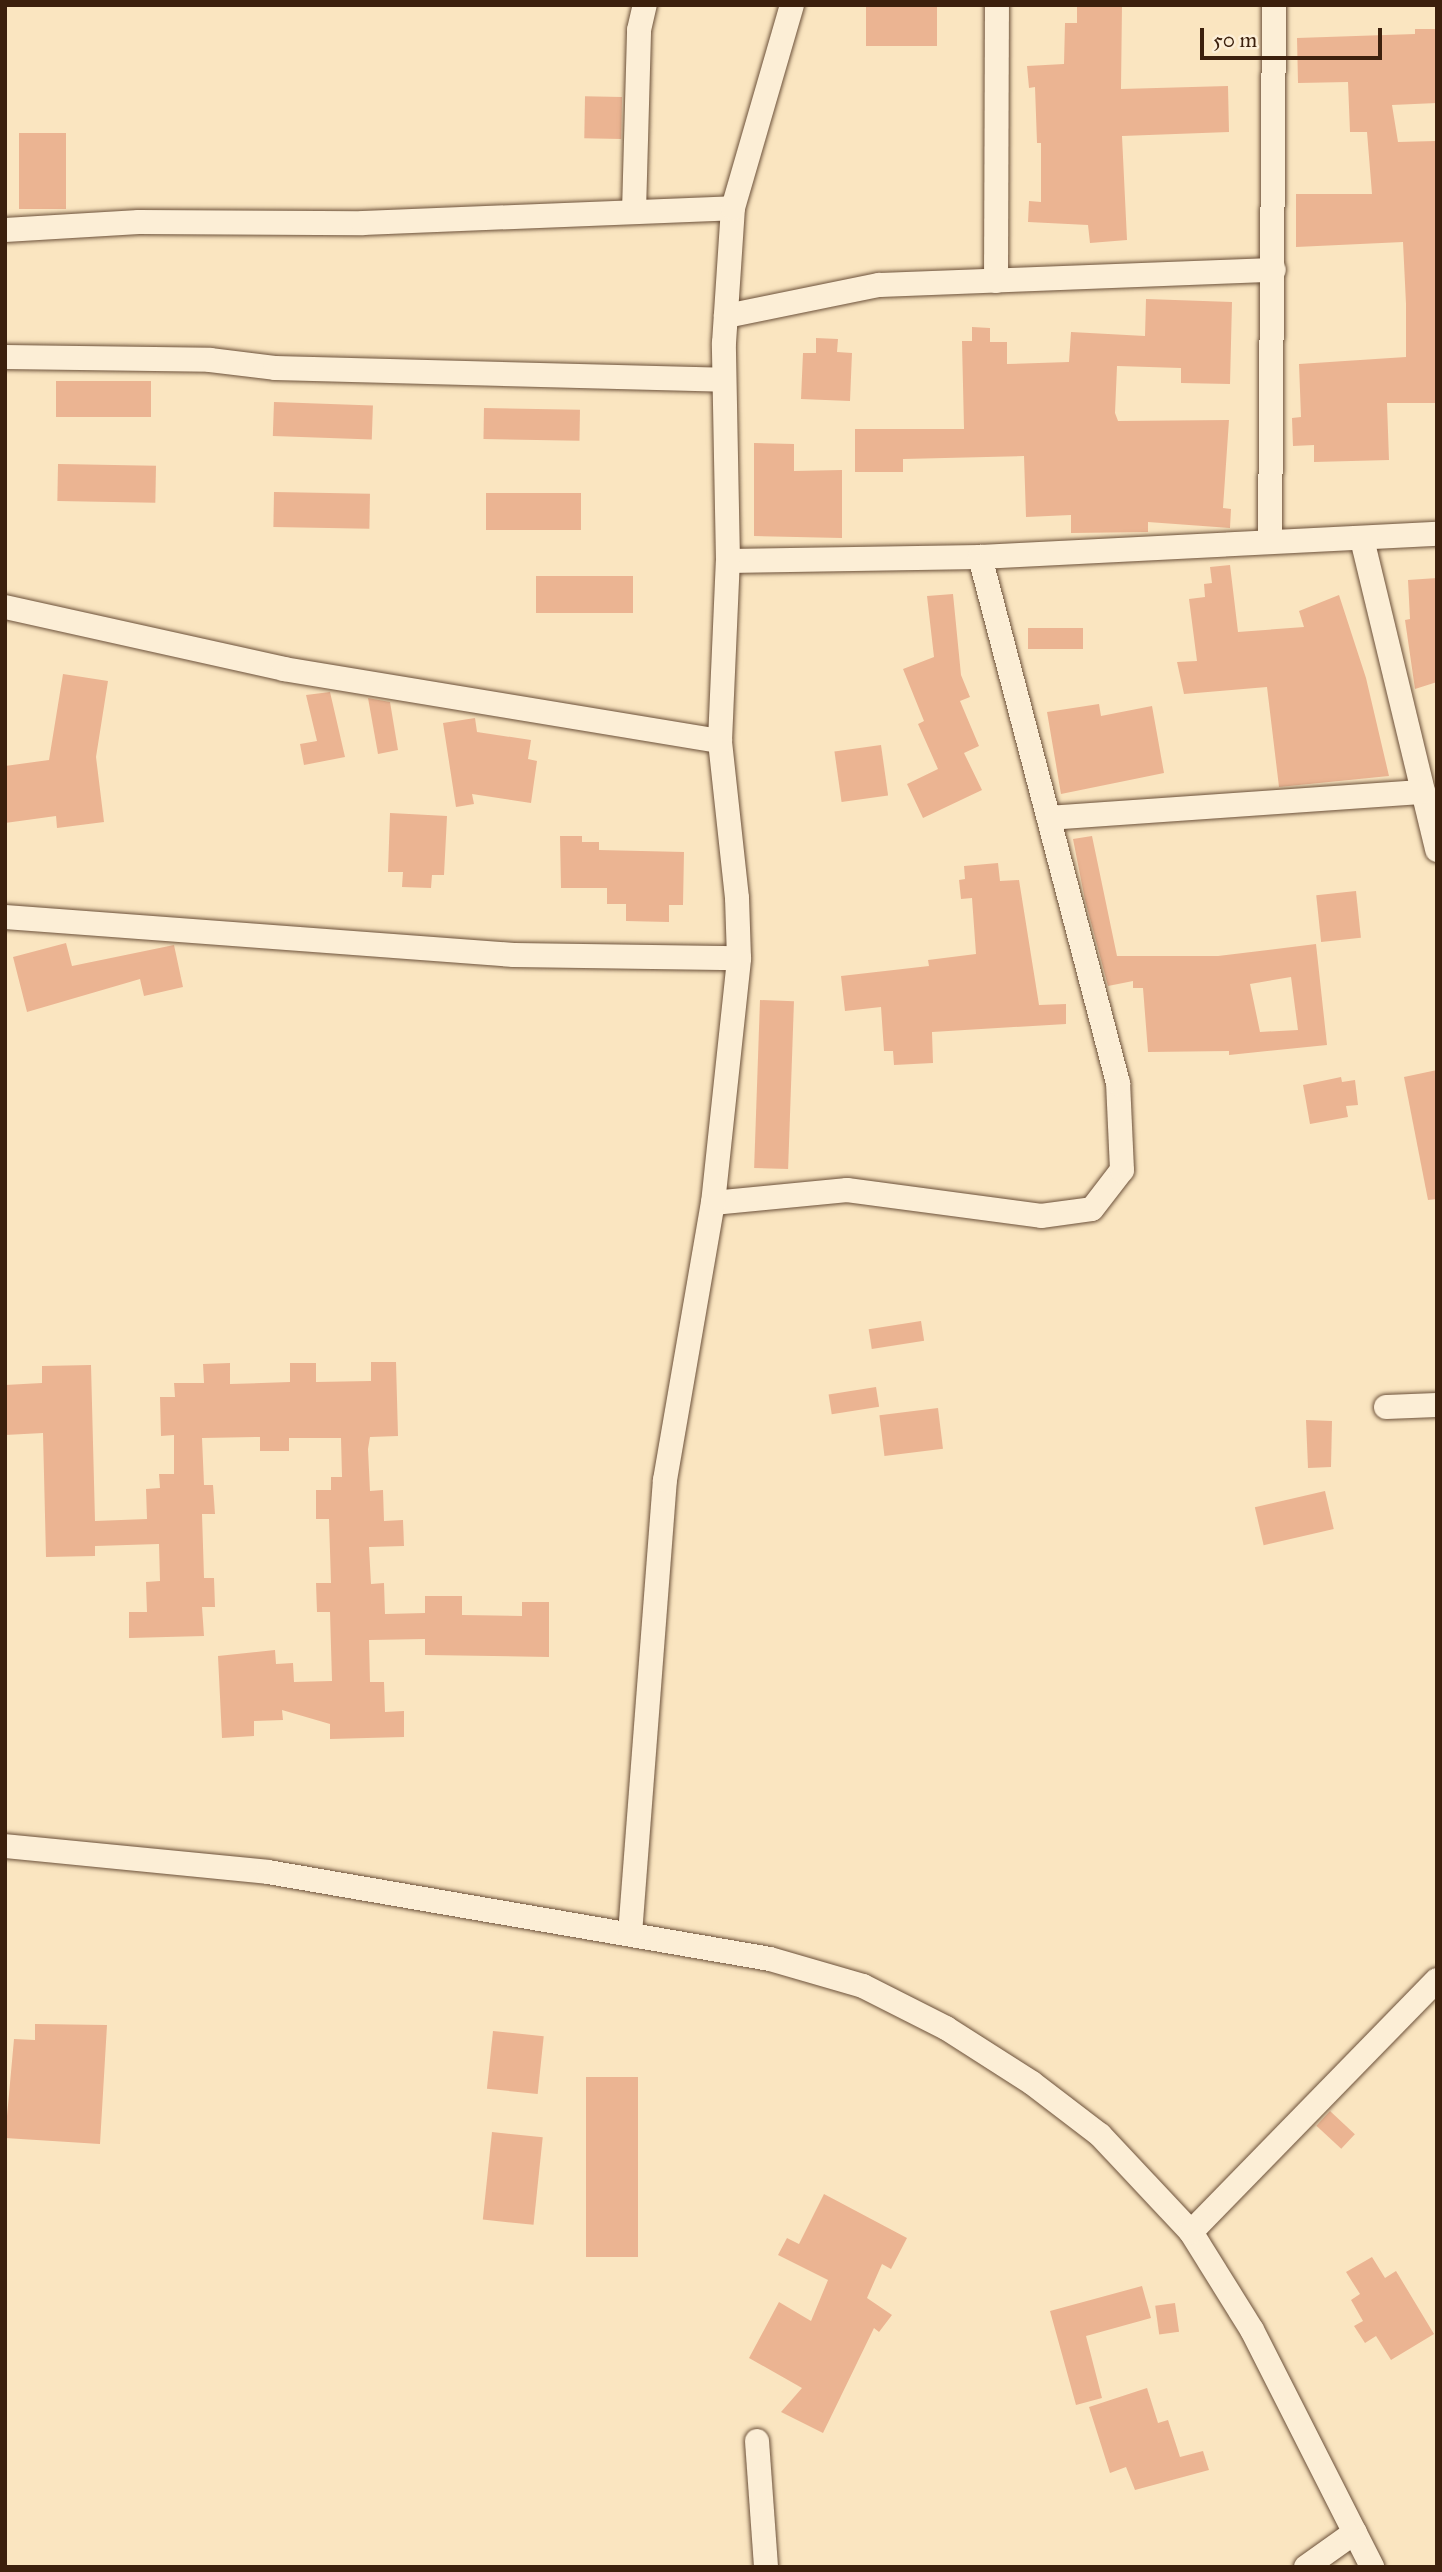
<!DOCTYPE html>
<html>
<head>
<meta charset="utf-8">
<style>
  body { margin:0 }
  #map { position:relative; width:1442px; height:2572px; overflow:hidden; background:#fae5c0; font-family:"IM FELL Great Primer",serif }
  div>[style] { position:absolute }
  .building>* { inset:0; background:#ebb492; transform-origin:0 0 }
  .roads { filter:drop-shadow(0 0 2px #6c513a) drop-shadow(0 0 2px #6c513a) }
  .minor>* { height:24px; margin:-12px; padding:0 12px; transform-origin:12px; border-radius:12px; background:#fceed6 }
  span { translate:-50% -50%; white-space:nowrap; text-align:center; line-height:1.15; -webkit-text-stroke:5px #fceed6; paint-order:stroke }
  .frame { position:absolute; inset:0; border:7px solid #3c200d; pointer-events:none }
  .scale { position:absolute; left:1200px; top:28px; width:182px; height:32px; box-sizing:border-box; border:4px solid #3c200d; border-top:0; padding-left:9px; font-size:21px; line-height:24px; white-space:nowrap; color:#3c200d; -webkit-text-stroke:5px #fceed6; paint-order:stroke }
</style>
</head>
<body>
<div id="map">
  <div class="building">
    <i style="left:866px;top:5px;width:71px;height:41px"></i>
    <i style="clip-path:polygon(1077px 5px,1122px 5px,1121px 89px,1228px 86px,1229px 132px,1122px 136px,1127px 240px,1090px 243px,1088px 225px,1028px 222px,1029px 201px,1041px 202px,1041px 143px,1037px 143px,1035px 87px,1029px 88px,1027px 66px,1064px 64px,1065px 23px,1077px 23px)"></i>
    <i style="clip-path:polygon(1415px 29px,1437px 29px,1437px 103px,1392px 105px,1398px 142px,1436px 141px,1437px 403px,1387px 403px,1389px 460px,1314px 462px,1314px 445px,1293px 446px,1292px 418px,1301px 417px,1299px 364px,1406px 357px,1406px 304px,1403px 242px,1296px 247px,1296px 194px,1372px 194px,1367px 132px,1350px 132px,1348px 82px,1298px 83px,1297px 38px,1415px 34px)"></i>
    <i style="left:622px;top:97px;width:42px;height:37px;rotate:91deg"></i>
    <i style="left:19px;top:133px;width:47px;height:76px"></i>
    <i style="clip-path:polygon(1146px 299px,1232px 302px,1230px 384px,1181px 383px,1181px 368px,1117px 366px,1115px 413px,1118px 421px,1229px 420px,1223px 508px,1231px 509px,1230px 528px,1148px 522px,1148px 532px,1071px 533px,1071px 515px,1026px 517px,1024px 456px,903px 459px,903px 472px,855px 472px,855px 429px,964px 429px,962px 341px,972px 341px,972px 327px,990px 328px,990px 342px,1007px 342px,1007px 364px,1069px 362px,1071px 332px,1145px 336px)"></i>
    <i style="clip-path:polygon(816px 338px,838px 339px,837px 352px,852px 353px,850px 401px,801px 399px,803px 353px,816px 353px)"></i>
    <i style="left:151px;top:381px;width:36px;height:95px;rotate:90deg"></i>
    <i style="left:274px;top:402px;width:99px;height:34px;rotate:2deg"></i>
    <i style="left:484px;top:408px;width:96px;height:31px;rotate:1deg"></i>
    <i style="clip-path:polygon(754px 443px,794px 444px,794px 471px,842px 470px,842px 538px,754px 536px)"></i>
    <i style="left:58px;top:464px;width:98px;height:37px;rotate:1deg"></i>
    <i style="left:274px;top:492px;width:96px;height:35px;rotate:1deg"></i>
    <i style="left:486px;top:493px;width:95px;height:37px"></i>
    <i style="clip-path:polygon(1230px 565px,1238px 632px,1304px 627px,1299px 611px,1339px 595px,1366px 678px,1389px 776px,1279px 787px,1267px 687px,1184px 694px,1177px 662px,1197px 661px,1189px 599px,1205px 597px,1204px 584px,1212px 583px,1210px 567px)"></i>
    <i style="left:633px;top:576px;width:37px;height:97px;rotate:90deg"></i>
    <i style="clip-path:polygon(1437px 578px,1437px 682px,1415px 689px,1405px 620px,1410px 619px,1408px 580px)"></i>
    <i style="clip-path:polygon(953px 594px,961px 675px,970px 697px,960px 701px,979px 746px,964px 753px,982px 790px,923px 818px,907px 784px,938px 769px,918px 724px,924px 721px,903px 669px,934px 657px,927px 596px)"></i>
    <i style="left:1028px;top:628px;width:55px;height:21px"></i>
    <i style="clip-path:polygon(63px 674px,108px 681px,96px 757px,104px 822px,57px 828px,56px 816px,5px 823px,5px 766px,49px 760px)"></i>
    <i style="clip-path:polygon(330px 692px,345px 757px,304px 765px,300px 744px,317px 741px,306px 695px)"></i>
    <i style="clip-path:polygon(368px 698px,390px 702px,398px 750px,378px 754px)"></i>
    <i style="clip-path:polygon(1099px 704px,1101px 716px,1152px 706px,1164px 773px,1061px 794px,1047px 712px)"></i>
    <i style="clip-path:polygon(475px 718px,477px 732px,531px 740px,528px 759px,537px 761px,531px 803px,472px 794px,474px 804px,456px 807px,443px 723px)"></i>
    <i style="left:881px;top:745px;width:51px;height:47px;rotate:82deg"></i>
    <i style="clip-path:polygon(390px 813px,447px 816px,444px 875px,432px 875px,431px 888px,402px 887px,403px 872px,388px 872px)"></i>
    <i style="clip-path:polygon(560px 836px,582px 836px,582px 842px,599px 842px,599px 850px,684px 852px,683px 905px,669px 905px,669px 922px,626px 921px,626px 904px,607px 904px,607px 888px,561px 888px)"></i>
    <i style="clip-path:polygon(evenodd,1092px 836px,1117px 956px,1218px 956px,1316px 944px,1327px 1045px,1229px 1055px,1229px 1051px,1148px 1052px,1143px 988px,1133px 988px,1133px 981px,1108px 986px,1085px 900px,1073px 839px,1092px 836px,1291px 977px,1298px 1030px,1260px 1032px,1250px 984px,1291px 977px)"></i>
    <i style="clip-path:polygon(998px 863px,1000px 881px,1019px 880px,1039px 1005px,1066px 1004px,1066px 1024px,932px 1032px,933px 1063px,894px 1065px,893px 1051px,884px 1051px,881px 1007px,845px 1011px,841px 976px,929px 966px,928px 960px,976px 954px,972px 898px,961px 899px,959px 880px,965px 879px,964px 866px)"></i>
    <i style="left:1356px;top:891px;width:47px;height:40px;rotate:84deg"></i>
    <i style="clip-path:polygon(66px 943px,72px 966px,174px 945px,183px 987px,144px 996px,140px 979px,27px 1012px,13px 957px)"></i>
    <i style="left:760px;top:1000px;width:34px;height:168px;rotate:2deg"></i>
    <i style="clip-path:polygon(1437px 1070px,1437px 1199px,1428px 1200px,1404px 1077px)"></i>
    <i style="clip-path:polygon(1341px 1077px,1342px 1082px,1355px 1080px,1358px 1105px,1346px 1106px,1348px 1117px,1310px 1124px,1303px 1085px)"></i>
    <i style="left:921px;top:1321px;width:20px;height:53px;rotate:81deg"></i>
    <i style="clip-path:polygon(371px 1362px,396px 1362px,398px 1436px,370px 1437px,368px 1449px,370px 1491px,383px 1490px,384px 1521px,403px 1520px,404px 1546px,369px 1547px,371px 1584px,384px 1583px,385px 1614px,425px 1613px,425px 1596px,462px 1596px,462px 1615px,522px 1616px,522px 1602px,549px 1602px,549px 1657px,425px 1655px,425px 1639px,369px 1640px,370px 1682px,384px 1682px,385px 1712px,404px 1711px,404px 1737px,330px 1739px,330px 1724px,282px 1710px,283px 1720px,254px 1721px,254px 1736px,222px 1738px,218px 1656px,275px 1650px,276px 1664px,293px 1663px,294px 1682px,332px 1681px,330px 1612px,317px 1612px,316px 1583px,331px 1583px,329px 1519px,316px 1519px,316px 1490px,331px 1490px,331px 1477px,342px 1477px,341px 1438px,289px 1438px,289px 1451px,260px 1451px,260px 1437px,202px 1438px,204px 1485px,213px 1485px,215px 1514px,202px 1514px,204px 1578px,214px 1578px,215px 1607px,202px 1607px,204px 1636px,129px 1638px,129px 1612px,147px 1612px,146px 1582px,160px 1581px,159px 1544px,95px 1546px,95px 1556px,46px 1557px,43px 1433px,5px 1435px,5px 1385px,42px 1383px,42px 1366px,91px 1365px,95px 1521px,147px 1519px,146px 1489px,160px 1488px,159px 1474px,174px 1474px,174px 1435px,161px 1436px,160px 1397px,175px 1397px,174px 1383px,204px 1383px,203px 1364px,230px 1363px,230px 1384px,290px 1382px,290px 1363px,316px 1363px,316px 1382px,371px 1381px)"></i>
    <i style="left:876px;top:1387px;width:20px;height:48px;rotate:81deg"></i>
    <i style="left:938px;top:1408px;width:41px;height:59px;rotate:83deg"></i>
    <i style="clip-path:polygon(1306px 1420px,1332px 1421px,1331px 1467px,1308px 1468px)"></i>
    <i style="left:1325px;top:1491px;width:39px;height:72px;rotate:77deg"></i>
    <i style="clip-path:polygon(35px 2024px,107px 2025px,100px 2144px,5px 2138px,14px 2039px,35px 2040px)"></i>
    <i style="left:493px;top:2031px;width:51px;height:58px;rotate:6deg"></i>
    <i style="left:586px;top:2077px;width:52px;height:180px"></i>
    <i style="left:1330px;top:2111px;width:34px;height:20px;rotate:43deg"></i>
    <i style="left:492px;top:2132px;width:51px;height:88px;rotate:6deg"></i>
    <i style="clip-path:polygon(824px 2194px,907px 2238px,891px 2269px,882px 2264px,867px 2298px,892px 2315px,879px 2332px,874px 2328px,823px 2433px,781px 2412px,802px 2388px,749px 2358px,779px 2302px,811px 2321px,828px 2280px,778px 2255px,787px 2238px,799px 2244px)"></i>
    <i style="clip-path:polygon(1372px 2257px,1385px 2278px,1396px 2271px,1434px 2334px,1391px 2360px,1376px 2336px,1365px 2343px,1354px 2326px,1363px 2321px,1351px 2300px,1360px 2294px,1346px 2272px)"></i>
    <i style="clip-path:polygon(1142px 2286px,1151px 2318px,1086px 2336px,1102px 2398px,1076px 2405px,1050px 2311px)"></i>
    <i style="left:1175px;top:2303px;width:29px;height:20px;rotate:82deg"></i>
    <i style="clip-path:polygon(1147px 2388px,1158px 2423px,1168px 2420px,1180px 2457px,1203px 2451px,1209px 2470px,1135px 2490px,1126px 2467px,1110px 2473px,1089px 2407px)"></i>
  </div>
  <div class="roads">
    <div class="minor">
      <i style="left:634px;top:212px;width:182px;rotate:-88.4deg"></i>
      <i style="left:639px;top:30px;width:26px;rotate:-77deg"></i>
      <i style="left:5px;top:230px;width:134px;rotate:-3.4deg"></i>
      <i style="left:139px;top:222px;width:224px;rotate:0.3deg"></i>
      <i style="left:363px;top:223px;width:370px;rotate:-2.3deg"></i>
      <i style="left:996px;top:281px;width:276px;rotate:-89.8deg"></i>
      <i style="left:726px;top:316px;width:156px;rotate:-11.5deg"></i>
      <i style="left:879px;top:285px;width:395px;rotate:-2.2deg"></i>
      <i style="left:5px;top:357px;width:205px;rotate:0.8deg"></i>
      <i style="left:210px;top:360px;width:65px;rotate:7deg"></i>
      <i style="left:275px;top:368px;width:449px;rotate:1.5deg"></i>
      <i style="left:1362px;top:539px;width:320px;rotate:76.4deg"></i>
      <i style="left:1270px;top:542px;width:537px;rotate:-89.57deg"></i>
      <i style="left:728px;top:561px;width:252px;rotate:-0.9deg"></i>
      <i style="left:980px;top:557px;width:458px;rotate:-2.9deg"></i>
      <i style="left:5px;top:607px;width:286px;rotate:12.5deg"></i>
      <i style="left:284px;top:669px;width:442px;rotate:9.4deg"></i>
      <i style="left:1049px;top:818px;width:375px;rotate:-4deg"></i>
      <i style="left:5px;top:917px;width:510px;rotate:4.27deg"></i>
      <i style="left:514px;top:955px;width:225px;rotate:0.8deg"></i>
      <i style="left:713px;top:1203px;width:135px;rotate:-5.5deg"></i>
      <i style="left:847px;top:1190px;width:196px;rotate:7.6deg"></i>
      <i style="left:1041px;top:1216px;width:51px;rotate:-7.8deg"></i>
      <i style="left:1092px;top:1209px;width:49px;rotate:-52.4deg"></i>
      <i style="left:1122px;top:1170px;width:87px;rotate:-92.6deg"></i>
      <i style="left:1118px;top:1083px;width:544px;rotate:-104.7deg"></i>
      <i style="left:1386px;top:1407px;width:51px;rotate:-2.2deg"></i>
      <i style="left:5px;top:1846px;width:264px;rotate:5.6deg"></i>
      <i style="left:268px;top:1872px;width:509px;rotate:9.83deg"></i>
      <i style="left:770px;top:1959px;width:97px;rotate:16.2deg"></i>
      <i style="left:863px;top:1986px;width:93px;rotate:26.8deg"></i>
      <i style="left:946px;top:2028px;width:102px;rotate:32.6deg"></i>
      <i style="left:1032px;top:2083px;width:86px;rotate:37.4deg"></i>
      <i style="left:1100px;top:2135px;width:133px;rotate:46.8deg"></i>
      <i style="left:1191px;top:2232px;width:115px;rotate:58.1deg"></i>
      <i style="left:1252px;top:2330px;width:266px;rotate:63.1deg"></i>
      <i style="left:630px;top:1934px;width:455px;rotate:-85.6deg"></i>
      <i style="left:665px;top:1480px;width:281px;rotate:-80.2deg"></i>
      <i style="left:713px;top:1203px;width:246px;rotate:-83.9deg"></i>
      <i style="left:739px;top:958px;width:60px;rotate:-91.9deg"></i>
      <i style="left:737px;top:898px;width:158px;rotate:-96.2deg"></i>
      <i style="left:720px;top:741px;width:180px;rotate:-87.5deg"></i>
      <i style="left:728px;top:561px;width:218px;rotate:-91.1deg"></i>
      <i style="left:724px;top:343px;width:135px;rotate:-86.2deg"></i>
      <i style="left:733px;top:208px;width:211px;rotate:-73.8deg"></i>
      <i style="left:1191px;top:2232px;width:352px;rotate:-45.7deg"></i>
      <i style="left:757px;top:2441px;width:126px;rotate:85.9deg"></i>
      <i style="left:1306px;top:2567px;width:60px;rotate:-35.5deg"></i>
    </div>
  </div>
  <div class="frame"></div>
  <div class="scale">50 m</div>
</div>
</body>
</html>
